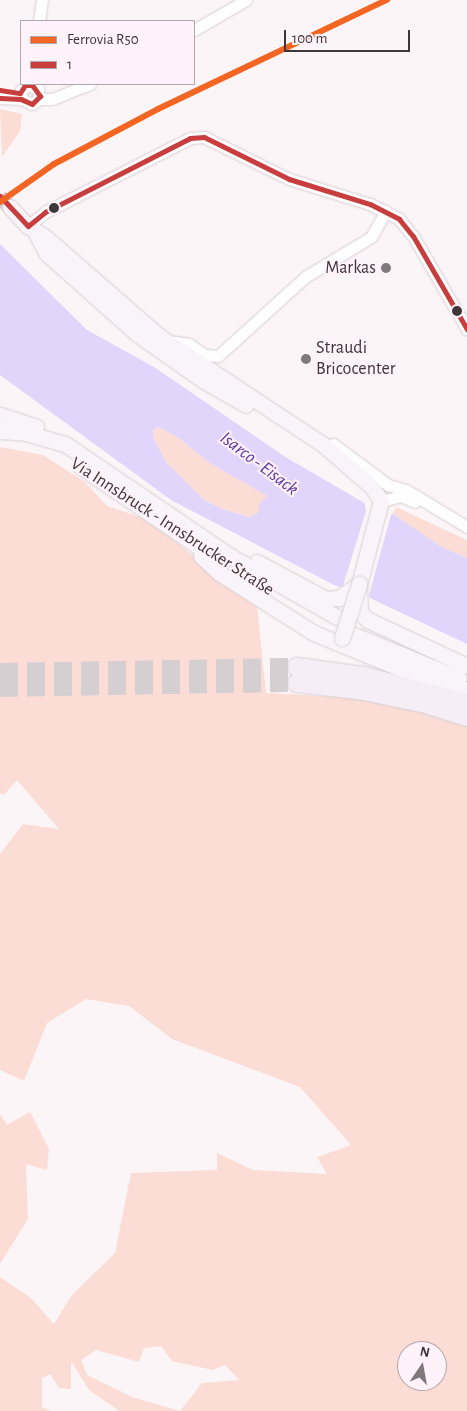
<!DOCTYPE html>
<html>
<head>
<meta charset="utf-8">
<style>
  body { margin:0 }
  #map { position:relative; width:467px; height:1411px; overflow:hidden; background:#fcf5f8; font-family:"Alegreya Sans",sans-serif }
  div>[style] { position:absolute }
  .green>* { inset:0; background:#fbddd5 }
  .water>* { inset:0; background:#e1d5fc }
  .pier>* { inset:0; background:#fcf5f8 }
  .major-tunnel>* { height:15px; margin-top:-7.5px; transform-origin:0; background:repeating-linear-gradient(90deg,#d6cfd2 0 15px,transparent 0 23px) }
  .highway-tunnel>* { height:18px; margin-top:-9px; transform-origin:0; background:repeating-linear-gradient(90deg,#d6cfd2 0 18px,transparent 0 27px) }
  .roads { filter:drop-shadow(0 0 1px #d6d0d2) drop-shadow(0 0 1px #d6d0d2) }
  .minor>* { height:11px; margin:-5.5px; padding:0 5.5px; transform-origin:5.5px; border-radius:5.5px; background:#fffefe }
  .major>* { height:15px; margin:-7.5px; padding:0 7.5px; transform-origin:7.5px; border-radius:7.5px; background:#f9f4f9 }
  .highway>* { height:18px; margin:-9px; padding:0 9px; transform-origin:9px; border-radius:9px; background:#f5eef6 }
  .bridges { filter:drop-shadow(0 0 1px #d8d3d5) drop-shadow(0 0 1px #d8d3d5) }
  .major-bridge>* { height:15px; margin:-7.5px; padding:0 7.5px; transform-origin:7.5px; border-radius:7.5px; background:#f9f4f9 }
  .bus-1>* { height:5px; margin:-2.5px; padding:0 2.5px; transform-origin:2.5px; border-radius:2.5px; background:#c83d3d }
  .rail-1>* { height:6px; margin:-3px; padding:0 3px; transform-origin:3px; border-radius:3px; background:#f26522 }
  .dots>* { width:14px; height:14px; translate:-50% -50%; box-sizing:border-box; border:2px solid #fff2f8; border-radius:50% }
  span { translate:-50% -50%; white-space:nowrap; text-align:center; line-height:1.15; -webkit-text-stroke:4px #fff2f8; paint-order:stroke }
  .poi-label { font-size:18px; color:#3e3639 }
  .right { translate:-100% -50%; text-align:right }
  .left { translate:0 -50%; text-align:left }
  .street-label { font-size:18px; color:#3e3639 }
  .water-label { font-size:19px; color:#5d389d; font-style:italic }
  .legend { position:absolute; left:20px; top:20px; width:175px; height:65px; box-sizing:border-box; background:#fff2f8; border:1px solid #b2a7ac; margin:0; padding:6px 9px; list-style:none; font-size:15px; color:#3e3639 }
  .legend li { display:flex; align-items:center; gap:10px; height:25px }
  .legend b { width:25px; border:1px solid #b2a7ac }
  .north { position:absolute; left:397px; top:1341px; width:50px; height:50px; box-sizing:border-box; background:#fff2f8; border:1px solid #b2a7ac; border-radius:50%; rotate:12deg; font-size:14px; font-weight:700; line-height:20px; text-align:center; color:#3e3639 }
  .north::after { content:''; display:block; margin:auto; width:18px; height:22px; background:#80797c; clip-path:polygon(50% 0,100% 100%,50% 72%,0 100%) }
  .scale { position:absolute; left:284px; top:30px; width:126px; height:22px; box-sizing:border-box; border:2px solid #3e3639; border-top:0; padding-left:6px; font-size:15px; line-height:18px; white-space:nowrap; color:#3e3639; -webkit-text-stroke:4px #fff2f8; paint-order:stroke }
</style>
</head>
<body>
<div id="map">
  <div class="green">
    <i style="clip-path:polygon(0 109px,22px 114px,20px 131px,2px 157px)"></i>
    <i style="clip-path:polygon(159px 427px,177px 437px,211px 464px,269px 496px,259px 512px,250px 517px,222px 509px,204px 500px,166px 462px,154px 439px,153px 430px)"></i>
    <i style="clip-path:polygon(evenodd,0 447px,43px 455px,85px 482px,107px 506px,146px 519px,257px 605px,266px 693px,377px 699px,467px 723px,467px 1411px,180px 1411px,202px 1383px,239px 1380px,225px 1365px,213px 1370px,172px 1361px,161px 1346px,144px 1348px,139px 1362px,96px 1350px,81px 1360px,87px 1375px,132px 1397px,180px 1411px,119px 1411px,89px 1390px,71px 1361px,71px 1389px,59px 1388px,50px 1374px,42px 1378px,42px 1407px,51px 1411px,0 1411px,0 1277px,31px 1298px,54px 1324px,71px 1296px,115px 1253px,131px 1173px,217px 1170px,217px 1153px,253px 1170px,327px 1174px,317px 1157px,351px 1145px,300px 1087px,172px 1039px,129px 1006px,86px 999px,47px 1023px,24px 1081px,0 1070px,0 854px,23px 824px,59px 829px,17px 780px,4px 795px,0 793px,0 447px,407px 1351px,437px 1351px,437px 1381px,407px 1381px,407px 1351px)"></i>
    <i style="clip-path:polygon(396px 507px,467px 540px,467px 558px,440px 546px,393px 514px)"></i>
    <i style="clip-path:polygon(30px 1112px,49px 1149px,47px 1170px,26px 1164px,28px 1219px,0 1264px,0 1114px,7px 1125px)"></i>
  </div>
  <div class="water">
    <i style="clip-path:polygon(evenodd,0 244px,87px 330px,154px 367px,287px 458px,368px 505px,393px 514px,440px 546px,467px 558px,467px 644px,372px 599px,363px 592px,336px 586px,171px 500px,0 375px,0 244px,159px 427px,177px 437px,211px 464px,268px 496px,259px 504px,259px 512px,250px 517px,222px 509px,204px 500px,166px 462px,154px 439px,153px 430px,159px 427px)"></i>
  </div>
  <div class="pier">
    <i style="clip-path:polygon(364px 497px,392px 511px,368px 599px,362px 594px,342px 589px,366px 511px)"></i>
  </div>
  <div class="major-tunnel">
    <i style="left:0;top:196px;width:15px;rotate:48deg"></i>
  </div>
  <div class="highway-tunnel">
    <i style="left:0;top:672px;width:297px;rotate:-1deg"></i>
    <i style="left:0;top:688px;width:297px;rotate:-1deg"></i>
  </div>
  <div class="roads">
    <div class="minor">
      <i style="left:39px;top:21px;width:21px;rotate:-82deg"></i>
      <i style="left:194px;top:30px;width:60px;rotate:-30deg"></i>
      <i style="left:0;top:98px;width:21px;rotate:3deg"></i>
      <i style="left:21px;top:99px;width:12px;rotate:24deg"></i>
      <i style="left:32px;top:104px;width:9px;rotate:-36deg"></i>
      <i style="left:39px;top:99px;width:13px"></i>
      <i style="left:52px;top:99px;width:41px;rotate:-21.5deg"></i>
      <i style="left:21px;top:99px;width:9px;rotate:-90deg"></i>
      <i style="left:21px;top:90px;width:9px;rotate:-36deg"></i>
      <i style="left:28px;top:85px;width:11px;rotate:22deg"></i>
      <i style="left:38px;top:89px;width:10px;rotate:84deg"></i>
      <i style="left:28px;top:226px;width:22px;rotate:-39deg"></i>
      <i style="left:45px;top:212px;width:163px;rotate:-27deg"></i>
      <i style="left:190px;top:138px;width:14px;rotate:-4deg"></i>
      <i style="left:204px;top:137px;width:95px;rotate:26.3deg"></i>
      <i style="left:289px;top:179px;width:85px;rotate:17.2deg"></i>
      <i style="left:370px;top:204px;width:33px;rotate:27deg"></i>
      <i style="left:399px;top:219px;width:22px;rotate:51deg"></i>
      <i style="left:413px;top:236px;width:108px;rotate:59.9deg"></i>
      <i style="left:168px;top:341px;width:21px;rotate:8deg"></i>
      <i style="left:189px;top:344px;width:19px;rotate:35deg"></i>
      <i style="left:205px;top:355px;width:13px;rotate:4deg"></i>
      <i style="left:218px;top:356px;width:118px;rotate:-42.2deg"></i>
      <i style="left:305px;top:277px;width:77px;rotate:-31.2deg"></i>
      <i style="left:371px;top:237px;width:30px;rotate:-60deg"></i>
      <i style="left:333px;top:444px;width:69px;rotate:36.7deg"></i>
      <i style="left:388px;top:485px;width:19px;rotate:16deg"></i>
      <i style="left:406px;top:490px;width:71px;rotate:31.2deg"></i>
      <i style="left:381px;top:501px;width:21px;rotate:-14deg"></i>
      <i style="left:401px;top:496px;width:15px;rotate:23deg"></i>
    </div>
    <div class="major">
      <i style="left:10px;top:207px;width:26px;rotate:47deg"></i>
      <i style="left:28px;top:226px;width:20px;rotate:33deg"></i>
      <i style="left:45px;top:237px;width:152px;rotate:41deg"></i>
      <i style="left:160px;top:337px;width:198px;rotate:33.4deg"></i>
      <i style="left:325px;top:446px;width:62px;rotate:41.1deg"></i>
      <i style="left:372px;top:487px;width:17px;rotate:57deg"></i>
      <i style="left:381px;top:501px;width:86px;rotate:104.8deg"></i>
      <i style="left:359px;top:584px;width:28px;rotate:88deg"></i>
      <i style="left:360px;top:612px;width:11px;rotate:45deg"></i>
      <i style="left:368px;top:620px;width:109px;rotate:24.9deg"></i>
      <i style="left:37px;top:235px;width:21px;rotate:62deg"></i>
      <i style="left:47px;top:254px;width:119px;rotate:41.6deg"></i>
      <i style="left:136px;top:333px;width:83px;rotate:35.2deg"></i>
      <i style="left:204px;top:381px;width:48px;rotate:29.7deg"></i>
      <i style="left:0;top:415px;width:38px;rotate:18deg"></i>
      <i style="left:0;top:431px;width:26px;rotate:4deg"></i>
      <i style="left:26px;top:433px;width:41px;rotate:15.8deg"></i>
      <i style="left:65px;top:444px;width:199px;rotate:34.2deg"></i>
      <i style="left:230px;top:556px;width:123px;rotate:29.7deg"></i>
      <i style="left:81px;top:467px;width:164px;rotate:34.1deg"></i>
      <i style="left:201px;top:556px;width:25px;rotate:43deg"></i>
      <i style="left:219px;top:573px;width:112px;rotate:32.3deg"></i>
      <i style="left:314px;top:633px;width:100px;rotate:22.4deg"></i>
      <i style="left:406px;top:671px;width:64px;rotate:17.3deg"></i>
      <i style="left:257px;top:562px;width:78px;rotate:28.2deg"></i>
      <i style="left:326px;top:599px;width:13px;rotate:-4deg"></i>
      <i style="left:339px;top:598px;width:24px;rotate:-35deg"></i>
      <i style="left:354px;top:635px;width:113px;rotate:22.3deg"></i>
    </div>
    <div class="highway">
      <i style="left:297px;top:667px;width:68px;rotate:7.7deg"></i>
      <i style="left:364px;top:676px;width:106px;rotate:14.7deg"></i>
      <i style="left:297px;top:683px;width:67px;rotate:6.8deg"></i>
      <i style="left:364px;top:691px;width:59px;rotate:11.7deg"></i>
      <i style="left:422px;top:703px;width:47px;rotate:17.3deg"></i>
    </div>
  </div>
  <div class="bridges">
    <div class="major-bridge">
      <i style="left:342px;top:638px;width:57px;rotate:-72.5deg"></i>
    </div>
  </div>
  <div class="bus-1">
    <i style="left:0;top:90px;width:20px;rotate:9deg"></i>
    <i style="left:20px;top:93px;width:9px;rotate:-58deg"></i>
    <i style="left:25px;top:85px;width:7px"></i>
    <i style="left:32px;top:85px;width:14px;rotate:54deg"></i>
    <i style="left:40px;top:96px;width:11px;rotate:135deg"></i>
    <i style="left:32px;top:104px;width:12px;rotate:-156deg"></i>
    <i style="left:21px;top:99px;width:21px;rotate:-177deg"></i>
    <i style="left:0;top:196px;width:41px;rotate:47deg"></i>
    <i style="left:28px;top:226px;width:22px;rotate:-39deg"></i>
    <i style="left:45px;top:212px;width:163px;rotate:-27deg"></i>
    <i style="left:190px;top:138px;width:14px;rotate:-4deg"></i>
    <i style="left:204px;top:137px;width:95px;rotate:26.3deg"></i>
    <i style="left:289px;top:179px;width:85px;rotate:17.2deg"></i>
    <i style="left:370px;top:204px;width:33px;rotate:27deg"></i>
    <i style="left:399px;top:219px;width:22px;rotate:51deg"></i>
    <i style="left:413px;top:236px;width:108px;rotate:59.9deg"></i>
  </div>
  <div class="rail-1">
    <i style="left:0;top:202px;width:66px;rotate:-35.1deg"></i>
    <i style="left:54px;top:164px;width:118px;rotate:-27.9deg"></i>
    <i style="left:158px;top:109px;width:254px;rotate:-25.5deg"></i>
  </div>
  <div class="dots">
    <i style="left:54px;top:208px;background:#3e3639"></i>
    <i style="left:386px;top:268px;background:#80797c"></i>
    <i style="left:457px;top:311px;background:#3e3639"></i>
    <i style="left:306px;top:359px;background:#80797c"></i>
  </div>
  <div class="poi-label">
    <span class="right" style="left:376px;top:268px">Markas</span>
    <span class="left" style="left:316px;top:359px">Straudi<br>Bricocenter</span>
  </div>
  <div class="street-label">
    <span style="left:172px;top:527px;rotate:33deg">Via Innsbruck - Innsbrucker Straße</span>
  </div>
  <div class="water-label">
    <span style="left:259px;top:464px;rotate:37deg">Isarco - Eisack</span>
  </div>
  <ul class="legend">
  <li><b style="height:6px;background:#f26522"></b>Ferrovia R50</li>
  <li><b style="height:6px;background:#c83d3d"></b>1</li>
  </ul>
  <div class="north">N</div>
  <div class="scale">100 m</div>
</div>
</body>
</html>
